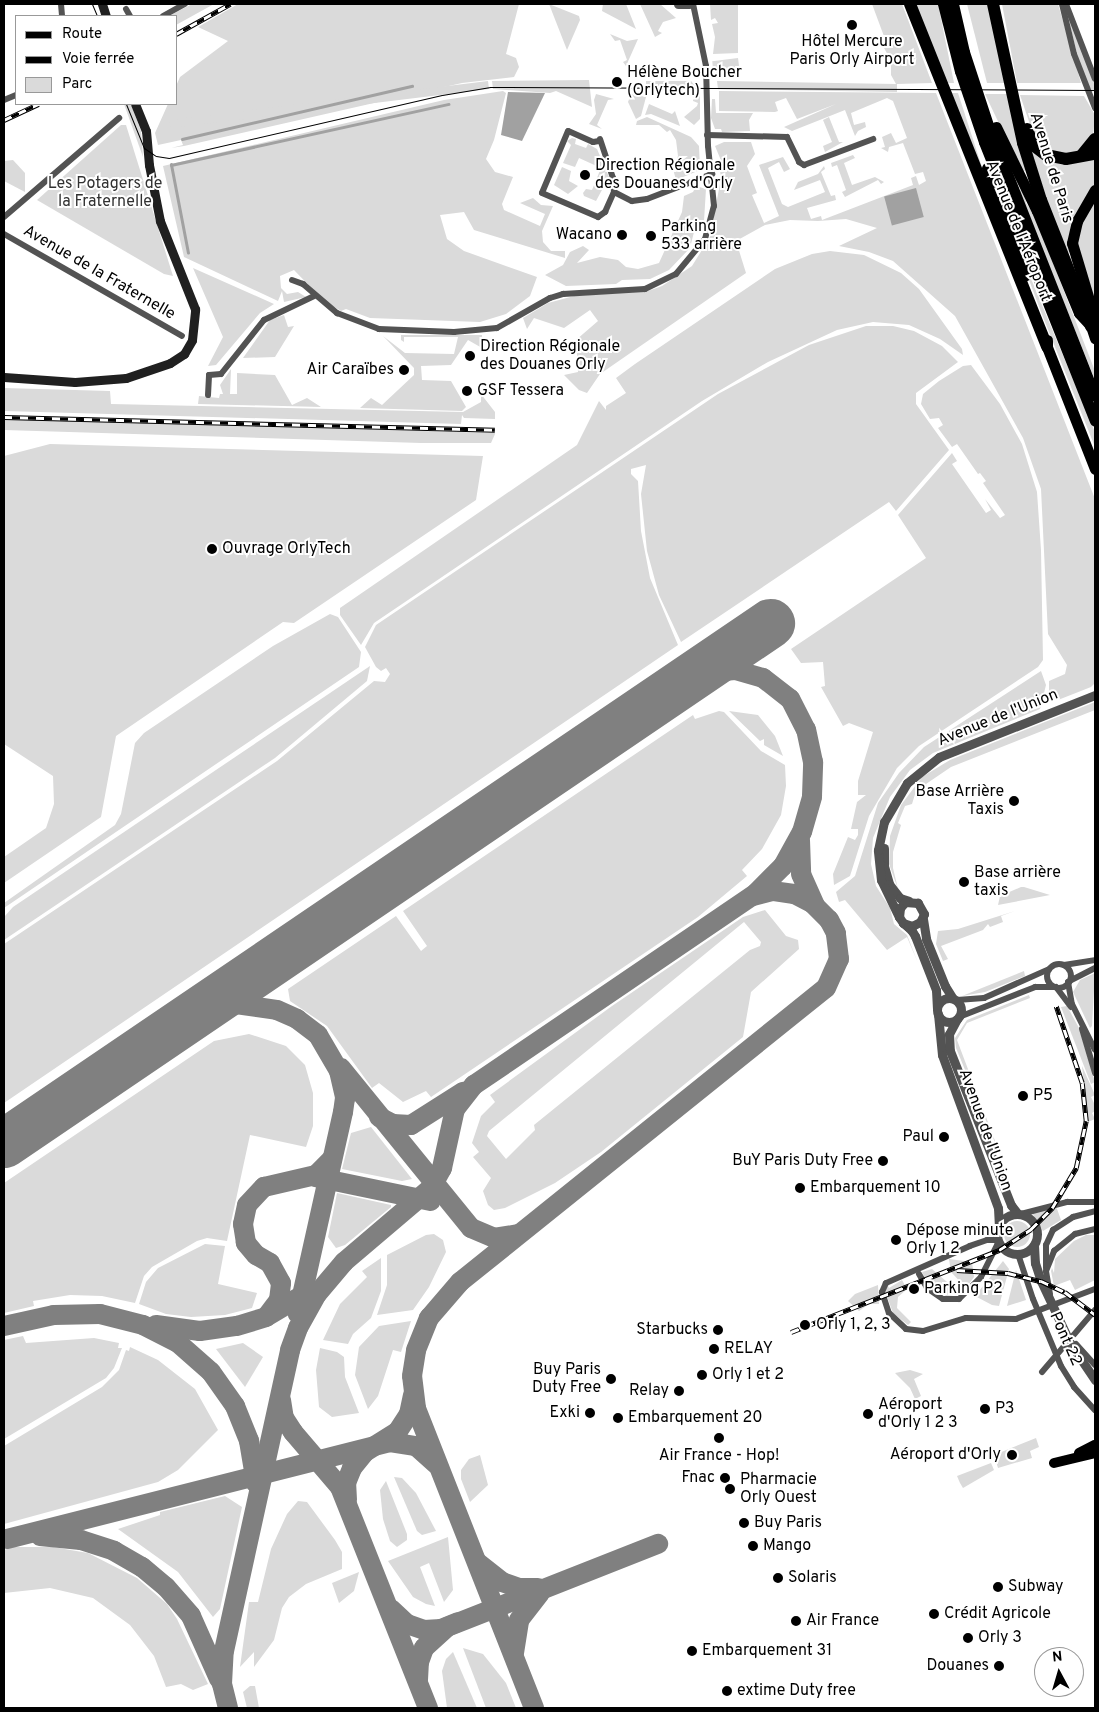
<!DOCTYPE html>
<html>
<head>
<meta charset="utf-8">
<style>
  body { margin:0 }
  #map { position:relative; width:1099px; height:1712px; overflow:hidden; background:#fff; font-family:Overpass,sans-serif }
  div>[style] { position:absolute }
  .green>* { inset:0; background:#dadada; transform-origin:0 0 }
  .round { border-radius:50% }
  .water>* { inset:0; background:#a1a1a1; transform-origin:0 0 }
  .stream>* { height:2.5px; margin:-1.25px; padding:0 1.25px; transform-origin:1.25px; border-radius:1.25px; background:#a1a1a1 }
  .taxiway>* { height:20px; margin:-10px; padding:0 10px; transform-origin:10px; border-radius:10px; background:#808080 }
  .runway>* { height:49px; margin:-24.5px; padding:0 24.5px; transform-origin:24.5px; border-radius:24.5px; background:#808080 }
  .minor>* { height:6px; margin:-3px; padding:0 3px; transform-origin:3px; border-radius:3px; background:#535353 }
  .minor>.ring { margin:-3px; padding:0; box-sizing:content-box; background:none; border:6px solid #535353; border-radius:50% }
  .tertiary>* { height:9px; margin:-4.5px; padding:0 4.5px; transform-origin:4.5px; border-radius:4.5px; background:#535353 }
  .tertiary>.ring { margin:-4.5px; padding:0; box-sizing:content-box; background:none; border:9px solid #535353; border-radius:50% }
  .secondary>* { height:9px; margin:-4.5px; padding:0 4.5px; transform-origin:4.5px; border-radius:4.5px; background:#202020 }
  .primary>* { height:10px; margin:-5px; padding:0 5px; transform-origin:5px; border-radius:5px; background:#000 }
  .trunk>* { height:11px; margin:-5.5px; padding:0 5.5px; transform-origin:5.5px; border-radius:5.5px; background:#000 }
  .motorway>* { height:12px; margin:-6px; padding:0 6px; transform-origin:6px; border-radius:6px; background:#000 }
  .tram>* { height:1px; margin:-0.5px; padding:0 0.5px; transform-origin:0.5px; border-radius:0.5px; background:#000 }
  .rail>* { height:4.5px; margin-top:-2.25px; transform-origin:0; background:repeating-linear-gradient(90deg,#fff 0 8px,#000 0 16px); box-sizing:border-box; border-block:1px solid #000 }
  .dots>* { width:14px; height:14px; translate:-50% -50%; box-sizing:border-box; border:2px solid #fff; border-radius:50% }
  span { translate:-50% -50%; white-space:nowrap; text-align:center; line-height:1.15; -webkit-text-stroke:4px #fff; paint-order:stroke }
  .poi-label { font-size:16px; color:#000 }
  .left { translate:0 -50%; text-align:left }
  .right { translate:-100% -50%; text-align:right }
  .street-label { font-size:16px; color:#000 }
  .park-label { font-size:16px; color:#313131 }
  .frame { position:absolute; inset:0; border:5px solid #000; pointer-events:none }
  .legend { position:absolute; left:15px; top:15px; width:162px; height:90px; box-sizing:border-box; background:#fff; border:1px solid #999; margin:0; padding:6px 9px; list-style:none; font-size:15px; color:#000 }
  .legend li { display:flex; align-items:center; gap:10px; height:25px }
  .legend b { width:25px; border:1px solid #999 }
  .north { position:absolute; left:1034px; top:1647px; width:50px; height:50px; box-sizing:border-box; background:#fff; border:1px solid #999; border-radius:50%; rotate:354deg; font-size:14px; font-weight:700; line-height:20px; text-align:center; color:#000 }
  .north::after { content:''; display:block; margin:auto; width:18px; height:22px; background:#000; clip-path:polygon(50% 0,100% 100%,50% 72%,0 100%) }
</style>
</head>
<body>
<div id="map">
  <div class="green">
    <i style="clip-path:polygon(192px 4px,214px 4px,176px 25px,176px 16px,169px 16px)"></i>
    <i style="clip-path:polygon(238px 4px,519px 4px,506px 54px,516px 58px,519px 67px,514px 77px,462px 83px,184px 146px,171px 148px,183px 145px,181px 140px,158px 145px,155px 133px,168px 104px,176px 104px,176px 86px,180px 77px,228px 41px,198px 27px)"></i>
    <i style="clip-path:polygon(549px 4px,579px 16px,580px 20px,567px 50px)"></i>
    <i style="clip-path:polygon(603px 4px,626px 4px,636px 29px,602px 11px)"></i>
    <i style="clip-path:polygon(640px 4px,660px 4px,676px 18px,663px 22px,658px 31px,662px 33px,655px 37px)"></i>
    <i style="clip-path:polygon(710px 4px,738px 4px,738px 53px,713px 54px,715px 37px,712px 24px,718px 23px,715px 18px,711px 20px)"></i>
    <i style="clip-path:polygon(872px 4px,902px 4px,932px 83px,897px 84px,897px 92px,718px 89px,717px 81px,896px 84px,891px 75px,891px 61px,882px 44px,885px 39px)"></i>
    <i style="clip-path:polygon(916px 4px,938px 4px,954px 83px,946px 83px)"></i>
    <i style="clip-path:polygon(967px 4px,989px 4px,1006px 83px,987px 83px)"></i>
    <i style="clip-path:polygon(1002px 4px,1058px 4px,1081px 83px,1017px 83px)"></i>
    <i style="clip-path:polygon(1067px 13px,1095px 83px,1095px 91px,1091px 92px,1079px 62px)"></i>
    <i style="clip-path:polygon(610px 34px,627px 41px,638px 39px,626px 66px,623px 62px,627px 60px,620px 40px,615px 41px)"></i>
    <i style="left:738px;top:58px;width:17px;height:26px;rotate:83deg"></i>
    <i style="clip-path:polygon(589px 80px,592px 107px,556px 91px,550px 93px,493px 89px,492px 81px)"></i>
    <i style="left:488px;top:81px;width:8px;height:321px;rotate:83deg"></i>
    <i style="left:646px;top:81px;width:52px;height:7px"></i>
    <i style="clip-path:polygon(503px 91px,506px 93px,494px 140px,486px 159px,495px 172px,513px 177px,502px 204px,504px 210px,540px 226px,545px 214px,520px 203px,533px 198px,541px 205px,553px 206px,542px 231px,543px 242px,551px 251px,565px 251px,565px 258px,474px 230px,464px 212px,440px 215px,447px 239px,464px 251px,537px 277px,530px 296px,506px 314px,480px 322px,370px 318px,346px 309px,341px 311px,323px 300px,294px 270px,280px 276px,281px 288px,287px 294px,298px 292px,306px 297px,284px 302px,282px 291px,278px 301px,184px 257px,163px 166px,444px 100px)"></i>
    <i style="clip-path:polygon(719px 91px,936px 93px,1095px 499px,1095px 683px,1091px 687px,1058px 700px,1049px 691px,1049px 681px,1065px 674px,1067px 665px,1048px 634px,1041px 489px,1023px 438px,955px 316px,893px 261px,869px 252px,839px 246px,877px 228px,846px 219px,818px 221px,790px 220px,765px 225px,736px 241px,746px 273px,600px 374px,587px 393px,579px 390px,564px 375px,578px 372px,576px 340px,598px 321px,590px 310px,564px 328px,534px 318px,527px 329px,523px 318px,548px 303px,574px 296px,648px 291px,662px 286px,692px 266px,710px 237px,721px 178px,719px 164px,722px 163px,715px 146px,724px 142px,751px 142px,755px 154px,747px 166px,757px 193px,752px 195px,764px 223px,779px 216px,759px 165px,783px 157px,790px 169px,784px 172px,779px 162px,768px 168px,782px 204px,788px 207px,825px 192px,820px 180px,794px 190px,798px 182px,818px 174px,824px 166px,825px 169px,821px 172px,831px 196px,835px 195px,836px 200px,807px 208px,811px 219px,821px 216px,822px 220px,913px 185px,911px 178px,916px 176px,919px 185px,926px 181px,923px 172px,915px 174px,903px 143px,889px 147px,888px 152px,881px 148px,885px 147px,882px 137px,891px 133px,896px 143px,907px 138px,893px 101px,887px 98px,851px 113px,854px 125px,865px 122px,866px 127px,858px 131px,855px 136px,845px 110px,792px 131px,784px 127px,836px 104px,797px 119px,786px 98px,775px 102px,778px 111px,775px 112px,719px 111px)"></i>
    <i style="clip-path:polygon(693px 92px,700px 92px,700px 119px,694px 125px,684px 117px,697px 106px,698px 103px,693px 101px)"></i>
    <i style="clip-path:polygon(951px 93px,958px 93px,991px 195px)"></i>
    <i style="clip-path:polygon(596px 94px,614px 99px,608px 100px,597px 125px,602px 129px,589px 124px,596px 114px,594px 100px)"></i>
    <i style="clip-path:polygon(631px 94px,646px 97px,641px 116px,636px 119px,628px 102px)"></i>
    <i style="clip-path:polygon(985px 94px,1007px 94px,1026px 170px,1022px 172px)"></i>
    <i style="clip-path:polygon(1020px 95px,1084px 96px,1095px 115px,1093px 138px,1081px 152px,1065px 157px,1037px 145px)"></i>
    <i style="clip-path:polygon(712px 99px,715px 99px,716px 113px,753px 113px,749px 120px,750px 131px,722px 132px,721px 129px,715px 129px,711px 118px)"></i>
    <i style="clip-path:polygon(124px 104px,131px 104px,141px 131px,143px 157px)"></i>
    <i style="clip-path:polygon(649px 104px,672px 114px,675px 111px,680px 126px,651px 114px,645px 115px)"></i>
    <i style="clip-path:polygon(647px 117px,691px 137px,699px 146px,700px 170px,676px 180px,673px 169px,678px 156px,676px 140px,670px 130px,667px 132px,659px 125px,636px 125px,637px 121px)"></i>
    <i style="clip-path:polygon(829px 117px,839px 142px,843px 142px,825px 152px,823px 146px,832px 142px,823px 120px)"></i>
    <i style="clip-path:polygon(121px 125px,126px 125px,173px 276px,164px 274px,37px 200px)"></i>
    <i style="clip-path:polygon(572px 138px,576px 139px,575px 144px,586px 148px,588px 144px,597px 149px,609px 177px,596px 201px,584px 196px,583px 193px,586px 189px,592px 190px,601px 168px,579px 158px,575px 167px,563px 163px,571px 145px,567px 141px)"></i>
    <i style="clip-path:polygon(1028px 141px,1035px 151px,1095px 158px,1095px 183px,1087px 195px,1070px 252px,1066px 253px,1056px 228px)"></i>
    <i style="clip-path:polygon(853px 155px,855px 158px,844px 163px,852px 185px,875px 177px,884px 182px,881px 184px,878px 180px,845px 197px,842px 192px,846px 190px,837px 165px,832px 167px,831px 163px)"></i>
    <i style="clip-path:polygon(13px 160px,25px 173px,25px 192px,4px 181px,4px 161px)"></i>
    <i style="clip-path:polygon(562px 167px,571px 171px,569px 181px,578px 186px,568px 194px,554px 185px)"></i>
    <i style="clip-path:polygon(696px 186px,706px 189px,704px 221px,695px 228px,690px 248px,669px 270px,650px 279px,622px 280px,616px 284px,566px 286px,545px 275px,563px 265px,570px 252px,583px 246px,589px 250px,577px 263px,600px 257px,618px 260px,626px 267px,638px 269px,659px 263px,682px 212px,684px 196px,693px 192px)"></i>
    <i style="clip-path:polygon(1024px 188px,1026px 203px,1034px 214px,1095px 371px,1095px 380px,1019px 191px)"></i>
    <i style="clip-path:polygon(1095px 201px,1095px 304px,1078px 254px,1077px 237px,1080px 226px)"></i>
    <i style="clip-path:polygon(1009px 226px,1095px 432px,1095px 447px,1041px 312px)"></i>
    <i style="clip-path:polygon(830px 251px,864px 255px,901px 273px,919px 289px,962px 349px,963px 355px,940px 339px,909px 325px,873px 322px,837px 330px,768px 362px,702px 401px,374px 623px,361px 645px,340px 615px,340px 608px,577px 445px,599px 401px,606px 410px,606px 406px,626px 393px,616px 378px,635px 364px,775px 269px,812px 254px)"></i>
    <i style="clip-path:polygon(193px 268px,274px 304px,260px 313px,216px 365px,208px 366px,223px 337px)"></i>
    <i style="clip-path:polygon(284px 315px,288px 327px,294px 326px,275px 357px,243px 358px,270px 320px)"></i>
    <i style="clip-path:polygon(866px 326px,893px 326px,914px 331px,942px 346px,958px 362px,916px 393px,916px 404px,949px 450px,896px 511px,889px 502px,681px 642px,659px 595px,647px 551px,641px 494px,646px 465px,631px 469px,631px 474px,638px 481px,641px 531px,650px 578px,678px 645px,4px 1103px,4px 944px,277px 761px,374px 681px,385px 682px,390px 674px,386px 668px,381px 671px,376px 667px,365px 647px,376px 625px,718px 394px,809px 345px)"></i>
    <i style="clip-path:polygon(401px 335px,482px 335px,482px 348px,468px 340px,451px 365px,421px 366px,422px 380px,451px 381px,466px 407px,462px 411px,360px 408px,371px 398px,382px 405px,414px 375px,414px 368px,383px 336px,405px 353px,454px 354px,458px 337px,404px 337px,404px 342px,401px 340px)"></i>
    <i style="clip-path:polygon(971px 365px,1000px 404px,1022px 444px,1037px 492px,1041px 550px,1043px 660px,1038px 667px,919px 746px,897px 768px,869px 816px,850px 876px,834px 885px,833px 874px,848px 837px,855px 840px,858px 835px,858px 829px,851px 829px,857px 802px,866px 795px,858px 795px,858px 781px,873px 732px,849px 723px,843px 726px,821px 687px,825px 686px,823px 662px,801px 663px,791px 649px,926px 558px,898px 515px,952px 453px,957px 461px,952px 464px,986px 513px,991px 510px,985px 499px,1000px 518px,1005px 515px,983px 483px,986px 481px,980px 473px,978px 474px,957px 444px,952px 447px,938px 428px,943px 425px,939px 418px,930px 419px,921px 404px,923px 394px,939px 381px,963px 366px)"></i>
    <i style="clip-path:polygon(231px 369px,230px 394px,237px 394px,237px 373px,275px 375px,292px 405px,307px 398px,321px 407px,198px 404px,199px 396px,219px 398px,220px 394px,223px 394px,220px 385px)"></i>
    <i style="clip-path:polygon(4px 388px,110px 391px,111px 404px,463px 412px,481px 402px,481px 394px,495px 412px,495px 419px,464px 418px,462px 415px,461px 424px,4px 411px)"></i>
    <i style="clip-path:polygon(4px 419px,495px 433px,495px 434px,491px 443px,421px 443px,4px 430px)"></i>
    <i style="clip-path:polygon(50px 444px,483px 456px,476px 500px,294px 623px,283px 622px,116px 736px,101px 817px,4px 883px,4px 857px,46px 828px,54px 804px,53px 776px,4px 744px,4px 456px)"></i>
    <i style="clip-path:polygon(330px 614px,338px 617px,361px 652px,359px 667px,4px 908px,4px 903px,115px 825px,121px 814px,135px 743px,144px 733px,273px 646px)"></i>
    <i style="clip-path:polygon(370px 666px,367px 681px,275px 758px,4px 940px,4px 917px,13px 907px)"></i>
    <i style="clip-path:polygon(1041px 671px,1046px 685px,1040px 709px,933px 753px,910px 770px,890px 797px,873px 838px,871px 864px,876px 886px,890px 908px,894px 924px,907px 935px,918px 963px,907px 937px,887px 950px,845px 900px,839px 902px,836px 892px,855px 876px,878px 803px,899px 773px,924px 747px)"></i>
    <i style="clip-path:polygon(1095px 702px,1095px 710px,951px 767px,926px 784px,927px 788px,916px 791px,912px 804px,905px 806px,898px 823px,901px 825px,893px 852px,893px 868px,898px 889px,889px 864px,890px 836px,901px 805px,922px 777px,950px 760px)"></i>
    <i style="clip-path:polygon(719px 711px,724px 712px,761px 751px,785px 765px,786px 786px,781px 815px,762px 849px,742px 870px,747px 876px,698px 917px,431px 1097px,426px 1091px,403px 1102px,379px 1083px,372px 1088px,327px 1026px,290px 1001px,288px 989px,396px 916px,421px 951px,427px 946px,403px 911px,693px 715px,695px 719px)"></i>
    <i style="clip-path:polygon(729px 711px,758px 715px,775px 736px,783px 756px,764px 745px,764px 739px,760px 741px)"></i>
    <i style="clip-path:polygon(1021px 887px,1024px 887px,1050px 895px,998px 905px,1000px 896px)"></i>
    <i style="clip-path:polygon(evenodd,765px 910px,786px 936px,798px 940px,799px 949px,751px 992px,743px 1037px,601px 1152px,555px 1183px,505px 1208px,494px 1210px,488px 1205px,483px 1191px,491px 1178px,473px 1157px,479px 1152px,472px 1143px,481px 1116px,495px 1102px,490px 1095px,612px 1006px,743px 917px,765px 910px,744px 922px,761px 942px,760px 946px,750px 950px,534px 1125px,535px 1130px,506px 1159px,487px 1136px,489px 1131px,744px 922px)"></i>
    <i style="clip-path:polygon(1015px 911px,1001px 916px,1003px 922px,990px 927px,988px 924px,983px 930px,941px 946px,948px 959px,943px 961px,936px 944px,938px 931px,958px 929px)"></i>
    <i style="clip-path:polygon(1024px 971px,1025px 976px,985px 992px,962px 996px)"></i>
    <i style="clip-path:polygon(1095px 973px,1092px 1026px,1090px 1028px,1073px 992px,1080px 980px)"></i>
    <i style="clip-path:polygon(1029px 995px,1030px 998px,967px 1023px,957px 1040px,1003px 1162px,956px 1048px,955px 1038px,967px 1020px)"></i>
    <i style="clip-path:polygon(1067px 1006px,1079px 1028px,1095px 1082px,1091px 1084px,1061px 1007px)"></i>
    <i style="clip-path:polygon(249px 1034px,286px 1046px,305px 1065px,313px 1093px,313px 1126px,306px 1147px,250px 1135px,227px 1241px,207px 1238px,197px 1241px,152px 1267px,144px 1276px,135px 1303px,102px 1296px,70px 1295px,33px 1301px,34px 1306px,4px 1313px,4px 1183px,214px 1041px)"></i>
    <i style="clip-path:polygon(1082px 1066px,1095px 1095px,1091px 1097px,1095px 1105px,1095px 1111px,1092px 1113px,1095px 1119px,1088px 1122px)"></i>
    <i style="clip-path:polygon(371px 1127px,412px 1179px,402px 1181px,342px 1169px,351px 1133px)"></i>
    <i style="clip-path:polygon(337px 1193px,391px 1205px,391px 1207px,345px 1245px,336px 1248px,328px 1237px)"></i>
    <i style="clip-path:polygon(1056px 1206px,1061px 1220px,1043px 1231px,1032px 1213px)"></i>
    <i class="round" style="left:1004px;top:1221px;width:26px;height:26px"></i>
    <i style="clip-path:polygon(434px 1234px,443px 1240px,446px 1252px,429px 1287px,413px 1310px,377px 1315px,387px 1285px,387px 1255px,426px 1235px)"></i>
    <i style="clip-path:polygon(1086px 1235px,1095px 1235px,1095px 1280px,1075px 1290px,1070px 1280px,1054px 1286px,1051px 1271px,1052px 1268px,1054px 1273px,1055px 1259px,1074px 1241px)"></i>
    <i style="clip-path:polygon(205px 1244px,225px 1246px,218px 1284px,257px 1293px,252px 1308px,225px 1315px,191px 1317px,166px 1314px,139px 1304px,146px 1282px,158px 1268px)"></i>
    <i style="clip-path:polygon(381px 1258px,381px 1291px,371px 1318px,353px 1334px,348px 1344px,323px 1340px,340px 1304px,367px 1277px,362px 1271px)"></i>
    <i style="clip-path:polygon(949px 1259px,972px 1262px,974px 1277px,966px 1288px,951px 1272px)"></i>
    <i style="clip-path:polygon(1003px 1261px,1009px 1269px,999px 1306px,992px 1305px,975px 1296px)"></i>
    <i style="clip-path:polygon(932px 1269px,961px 1294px,946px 1296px,939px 1289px,941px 1284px,928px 1284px,922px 1272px)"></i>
    <i style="clip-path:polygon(1016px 1270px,1026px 1300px,1007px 1306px)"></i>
    <i style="clip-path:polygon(902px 1280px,907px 1289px,898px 1297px,897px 1308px,911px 1322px,908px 1325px,893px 1313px,885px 1291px,888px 1286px,889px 1288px)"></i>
    <i style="clip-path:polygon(878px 1285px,879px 1304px,869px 1304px,859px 1311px,848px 1301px,855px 1294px)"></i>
    <i style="clip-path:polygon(411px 1321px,401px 1352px,393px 1350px,378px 1396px,368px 1409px,355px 1375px,359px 1347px,379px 1326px)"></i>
    <i style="clip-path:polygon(23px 1336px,26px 1343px,94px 1338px,119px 1343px,118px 1348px,122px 1348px,114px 1368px,106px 1378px,4px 1439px,4px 1340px)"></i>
    <i style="clip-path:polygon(243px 1343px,263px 1357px,245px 1387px,216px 1349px)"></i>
    <i style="clip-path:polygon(130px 1347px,158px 1360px,195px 1389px,218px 1430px,178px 1470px,158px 1482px,4px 1524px,4px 1446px,102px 1387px,119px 1370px,126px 1350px,129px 1351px)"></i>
    <i style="clip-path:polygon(320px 1348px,337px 1352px,344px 1357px,345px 1377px,359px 1413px,332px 1417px,319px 1407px,316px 1370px)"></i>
    <i style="clip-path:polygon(910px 1370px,923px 1374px,914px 1379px,921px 1396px,915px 1399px,910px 1388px,895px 1373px)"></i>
    <i style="clip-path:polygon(1036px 1438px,1039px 1447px,1030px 1451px,1032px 1458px,998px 1468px,994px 1455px)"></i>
    <i style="clip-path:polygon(480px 1455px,488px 1485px,470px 1502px,461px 1479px,461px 1470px,469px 1459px)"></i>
    <i style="clip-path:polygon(991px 1463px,994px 1470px,963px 1488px,960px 1483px,957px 1476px)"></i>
    <i style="clip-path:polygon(394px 1477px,402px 1478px,416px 1493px,436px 1531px,422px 1535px,417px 1531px)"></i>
    <i style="clip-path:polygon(386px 1481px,407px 1534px,407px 1540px,397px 1547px,390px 1541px,383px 1519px,380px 1490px)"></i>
    <i style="clip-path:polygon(225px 1496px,242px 1507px,220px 1609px,213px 1617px,178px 1572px,118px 1529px,160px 1515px,160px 1512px)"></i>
    <i style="clip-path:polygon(298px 1501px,307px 1502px,335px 1540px,342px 1552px,342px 1569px,306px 1584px,289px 1597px,282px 1608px,274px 1640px,254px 1667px,254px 1652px,240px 1667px,249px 1602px,258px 1602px,271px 1549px,287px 1514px)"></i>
    <i style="clip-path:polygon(448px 1537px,453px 1590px,444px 1602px,429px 1563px,420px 1567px,435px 1606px,426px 1604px,413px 1597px,388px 1561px)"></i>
    <i style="clip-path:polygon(13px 1547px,53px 1547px,88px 1553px,137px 1578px,167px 1604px,177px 1619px,208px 1684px,193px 1690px,181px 1684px,166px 1687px,154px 1656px,130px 1625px,93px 1598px,50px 1588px,4px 1593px,4px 1550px)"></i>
    <i style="clip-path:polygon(359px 1572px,354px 1591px,339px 1603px,332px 1583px)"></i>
    <i style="clip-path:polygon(463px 1648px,483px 1654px,506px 1683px,516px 1708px,486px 1708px)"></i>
    <i style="clip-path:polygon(453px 1652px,477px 1708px,447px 1708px,442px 1671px,446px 1659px)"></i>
    <i style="clip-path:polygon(250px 1686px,255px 1686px,259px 1708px,247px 1708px,243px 1692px)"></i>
  </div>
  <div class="water">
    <i style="clip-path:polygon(508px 92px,545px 93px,522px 141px,501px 135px)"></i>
    <i style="left:916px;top:188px;width:30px;height:33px;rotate:75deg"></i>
  </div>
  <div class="stream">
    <i style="left:182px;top:139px;width:236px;rotate:-13deg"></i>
    <i style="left:188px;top:253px;width:90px;rotate:-100.9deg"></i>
    <i style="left:171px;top:165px;width:284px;rotate:-12.4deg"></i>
  </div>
  <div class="taxiway">
    <i style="left:800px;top:840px;width:34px;rotate:88deg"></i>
    <i style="left:801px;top:874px;width:34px;rotate:66deg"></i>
    <i style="left:187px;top:1019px;width:22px;rotate:-24deg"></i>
    <i style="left:207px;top:1010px;width:30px;rotate:-12deg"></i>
    <i style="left:236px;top:1004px;width:41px;rotate:8.3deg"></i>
    <i style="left:277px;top:1010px;width:22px;rotate:24deg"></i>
    <i style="left:297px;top:1019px;width:26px;rotate:37deg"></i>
    <i style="left:318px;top:1035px;width:42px;rotate:59.7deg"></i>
    <i style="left:339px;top:1071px;width:28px;rotate:77deg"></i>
    <i style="left:345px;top:1098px;width:14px;rotate:98deg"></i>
    <i style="left:343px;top:1112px;width:207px;rotate:102.6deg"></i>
    <i style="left:341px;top:1068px;width:206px;rotate:50.9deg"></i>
    <i style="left:471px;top:1228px;width:25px;rotate:23deg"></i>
    <i style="left:494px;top:1238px;width:24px;rotate:-9deg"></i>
    <i style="left:379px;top:1117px;width:16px;rotate:27deg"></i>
    <i style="left:393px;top:1124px;width:18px;rotate:3deg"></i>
    <i style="left:411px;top:1125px;width:62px;rotate:-32.4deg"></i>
    <i style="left:315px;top:1177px;width:118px;rotate:11.7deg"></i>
    <i style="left:267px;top:1316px;width:20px;rotate:-53deg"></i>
    <i style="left:279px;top:1300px;width:17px;rotate:-83deg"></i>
    <i style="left:281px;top:1283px;width:23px;rotate:-119deg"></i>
    <i style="left:270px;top:1263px;width:16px;rotate:-150deg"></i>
    <i style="left:256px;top:1255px;width:16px;rotate:-130deg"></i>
    <i style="left:246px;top:1243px;width:19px;rotate:-99deg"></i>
    <i style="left:243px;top:1224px;width:19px;rotate:-78deg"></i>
    <i style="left:247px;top:1205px;width:25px;rotate:-47deg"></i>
    <i style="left:264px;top:1187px;width:53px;rotate:-13deg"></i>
    <i style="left:316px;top:1175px;width:21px;rotate:-45deg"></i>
    <i style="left:156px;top:1325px;width:44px;rotate:7.8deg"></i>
    <i style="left:200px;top:1331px;width:37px;rotate:-8deg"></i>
    <i style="left:237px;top:1326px;width:30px;rotate:-17deg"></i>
    <i style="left:266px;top:1317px;width:49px;rotate:-30.8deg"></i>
    <i style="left:4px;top:1326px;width:51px;rotate:-12.4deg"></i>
    <i style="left:54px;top:1315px;width:46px;rotate:-1.2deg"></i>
    <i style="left:100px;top:1314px;width:44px;rotate:14.3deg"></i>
    <i style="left:143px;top:1325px;width:38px;rotate:27deg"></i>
    <i style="left:177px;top:1342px;width:45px;rotate:41.4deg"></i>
    <i style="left:211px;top:1372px;width:42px;rotate:54.8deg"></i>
    <i style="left:235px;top:1406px;width:38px;rotate:68deg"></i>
    <i style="left:249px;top:1441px;width:43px;rotate:80.5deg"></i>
    <i style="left:281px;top:1400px;width:18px;rotate:81deg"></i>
    <i style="left:284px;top:1418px;width:17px;rotate:57deg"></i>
    <i style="left:293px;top:1432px;width:72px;rotate:49.5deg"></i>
    <i style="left:340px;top:1487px;width:238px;rotate:68.3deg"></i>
    <i style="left:347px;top:1500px;width:17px;rotate:-93deg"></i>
    <i style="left:346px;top:1483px;width:16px;rotate:-68deg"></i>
    <i style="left:352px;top:1468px;width:21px;rotate:-51deg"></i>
    <i style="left:365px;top:1452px;width:39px;rotate:-32deg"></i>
    <i style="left:398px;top:1431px;width:20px;rotate:-57deg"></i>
    <i style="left:409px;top:1414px;width:19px;rotate:-78deg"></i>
    <i style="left:40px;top:1536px;width:41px;rotate:5.6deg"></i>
    <i style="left:81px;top:1540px;width:35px;rotate:18deg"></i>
    <i style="left:114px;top:1551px;width:32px;rotate:30deg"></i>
    <i style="left:142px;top:1567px;width:31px;rotate:40deg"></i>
    <i style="left:166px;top:1587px;width:38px;rotate:49deg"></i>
    <i style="left:191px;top:1616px;width:69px;rotate:66deg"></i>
    <i style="left:7px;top:1539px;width:395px;rotate:-14.2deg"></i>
    <i style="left:390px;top:1442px;width:26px;rotate:9deg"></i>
    <i style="left:416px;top:1446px;width:27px;rotate:42deg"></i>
    <i style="left:478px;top:1563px;width:31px;rotate:38deg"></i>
    <i style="left:502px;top:1582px;width:18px;rotate:19deg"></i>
    <i style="left:519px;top:1588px;width:19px"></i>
    <i style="left:391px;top:1609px;width:22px;rotate:43deg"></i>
    <i style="left:407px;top:1624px;width:18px;rotate:19deg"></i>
    <i style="left:424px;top:1630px;width:17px;rotate:-3deg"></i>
    <i style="left:441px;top:1629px;width:18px;rotate:-22deg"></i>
    <i style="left:447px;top:1627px;width:227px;rotate:-21.5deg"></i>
    <i style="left:514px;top:1653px;width:33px;rotate:-81deg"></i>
    <i style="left:519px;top:1620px;width:34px;rotate:-52deg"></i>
    <i style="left:418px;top:1680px;width:18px;rotate:-87deg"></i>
    <i style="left:419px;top:1662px;width:15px;rotate:-70deg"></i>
    <i style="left:424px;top:1648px;width:30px;rotate:-42deg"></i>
    <i style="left:228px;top:1708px;width:25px;rotate:-104deg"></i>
    <i style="left:222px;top:1684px;width:33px;rotate:-87deg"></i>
    <i style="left:224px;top:1651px;width:308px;rotate:-77.6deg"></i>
    <i style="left:290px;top:1350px;width:23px;rotate:-70deg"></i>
    <i style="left:298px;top:1328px;width:39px;rotate:-61deg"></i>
    <i style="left:317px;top:1294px;width:42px;rotate:-49.8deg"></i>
    <i style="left:344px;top:1262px;width:114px;rotate:-40.4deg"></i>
    <i style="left:431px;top:1188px;width:23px;rotate:-61deg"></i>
    <i style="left:442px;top:1168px;width:60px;rotate:-77.6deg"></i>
    <i style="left:455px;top:1109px;width:31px;rotate:-52deg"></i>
    <i style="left:474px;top:1085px;width:341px;rotate:-34.2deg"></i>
    <i style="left:756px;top:893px;width:38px;rotate:-45deg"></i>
    <i style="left:783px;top:866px;width:39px;rotate:-61deg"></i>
    <i style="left:802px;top:832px;width:37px;rotate:-74deg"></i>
    <i style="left:812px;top:796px;width:34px;rotate:-88deg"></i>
    <i style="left:813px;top:762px;width:33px;rotate:-102deg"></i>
    <i style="left:806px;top:730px;width:35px;rotate:-117deg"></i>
    <i style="left:790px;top:699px;width:34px;rotate:-142deg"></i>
    <i style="left:763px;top:678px;width:29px;rotate:-164deg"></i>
    <i style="left:735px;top:670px;width:32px;rotate:175deg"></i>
    <i style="left:703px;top:673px;width:30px;rotate:153deg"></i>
    <i style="left:534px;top:1708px;width:322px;rotate:-111.5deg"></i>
    <i style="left:416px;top:1408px;width:32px;rotate:-97deg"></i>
    <i style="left:412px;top:1376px;width:26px;rotate:-81deg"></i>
    <i style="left:416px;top:1350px;width:35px;rotate:-68deg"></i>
    <i style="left:429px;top:1318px;width:48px;rotate:-49.3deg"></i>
    <i style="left:460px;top:1282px;width:469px;rotate:-38.8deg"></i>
    <i style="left:826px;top:988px;width:32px;rotate:-66deg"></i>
    <i style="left:839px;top:959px;width:26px;rotate:-97deg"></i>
    <i style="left:836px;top:933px;width:15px;rotate:-118deg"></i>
    <i style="left:829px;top:920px;width:24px;rotate:-135deg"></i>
    <i style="left:812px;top:903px;width:20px;rotate:-153deg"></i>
    <i style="left:794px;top:894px;width:22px;rotate:-172deg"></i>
    <i style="left:772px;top:891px;width:20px;rotate:165deg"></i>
  </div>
  <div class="runway">
    <i style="left:4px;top:1143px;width:926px;rotate:-34.17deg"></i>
  </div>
  <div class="minor">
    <i style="left:61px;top:4px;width:12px;rotate:85deg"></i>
    <i style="left:1062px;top:4px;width:51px;rotate:76.5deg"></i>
    <i style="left:1074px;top:54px;width:58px;rotate:68.7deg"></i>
    <i style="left:1066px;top:4px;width:80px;rotate:68.9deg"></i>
    <i style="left:126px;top:9px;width:8px;rotate:60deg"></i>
    <i style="left:163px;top:16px;width:25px;rotate:-29deg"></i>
    <i style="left:4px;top:100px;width:13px;rotate:-23deg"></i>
    <i style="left:707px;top:135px;width:80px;rotate:1.4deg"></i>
    <i style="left:787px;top:137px;width:28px;rotate:64deg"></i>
    <i style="left:799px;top:162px;width:6px;rotate:31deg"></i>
    <i style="left:804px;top:165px;width:74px;rotate:-20.6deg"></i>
    <i style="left:600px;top:139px;width:41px;rotate:71.6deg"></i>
    <i style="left:613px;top:178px;width:14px;rotate:86deg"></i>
    <i style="left:614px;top:192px;width:20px;rotate:27deg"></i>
    <i style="left:632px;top:201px;width:15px;rotate:-8deg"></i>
    <i style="left:647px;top:199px;width:70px;rotate:-21deg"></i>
    <i style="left:599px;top:141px;width:6px;rotate:171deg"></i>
    <i style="left:593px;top:142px;width:27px;rotate:-156deg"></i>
    <i style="left:568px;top:131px;width:67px;rotate:112.8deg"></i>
    <i style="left:542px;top:193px;width:61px;rotate:23.2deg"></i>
    <i style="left:598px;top:217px;width:9px;rotate:-36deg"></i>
    <i style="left:605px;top:212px;width:22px;rotate:-66deg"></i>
    <i style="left:4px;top:217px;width:152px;rotate:-40.7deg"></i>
    <i style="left:4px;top:234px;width:205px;rotate:29.8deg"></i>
    <i style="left:292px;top:280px;width:12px;rotate:20deg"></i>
    <i style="left:303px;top:284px;width:45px;rotate:40.5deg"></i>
    <i style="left:337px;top:313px;width:45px;rotate:20.9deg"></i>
    <i style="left:379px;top:329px;width:75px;rotate:2.3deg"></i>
    <i style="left:454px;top:332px;width:43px;rotate:-5.3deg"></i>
    <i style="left:497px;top:328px;width:61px;rotate:-29.5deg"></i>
    <i style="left:550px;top:298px;width:14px;rotate:-17deg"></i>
    <i style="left:563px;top:294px;width:82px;rotate:-3.5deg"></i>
    <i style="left:645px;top:289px;width:34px;rotate:-26deg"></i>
    <i style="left:676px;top:274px;width:45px;rotate:-50.4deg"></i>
    <i style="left:705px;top:239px;width:34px;rotate:-75deg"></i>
    <i style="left:714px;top:206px;width:60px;rotate:-95.7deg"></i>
    <i style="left:708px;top:146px;width:80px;rotate:-91.4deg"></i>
    <i style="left:706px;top:66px;width:63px;rotate:-101.8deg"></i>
    <i style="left:208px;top:395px;width:20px;rotate:-87deg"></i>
    <i style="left:209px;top:375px;width:12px;rotate:-5deg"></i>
    <i style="left:221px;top:374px;width:69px;rotate:-51.5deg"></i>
    <i style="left:264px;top:320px;width:55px;rotate:-25.6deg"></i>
    <i class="ring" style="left:1047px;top:964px;width:18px;height:18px"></i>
    <i style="left:1064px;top:965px;width:31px;rotate:-9deg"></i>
    <i style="left:1095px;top:968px;width:30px;rotate:153deg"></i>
    <i style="left:1068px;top:982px;width:22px;rotate:80deg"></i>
    <i style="left:1072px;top:1004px;width:51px;rotate:63.4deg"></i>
    <i style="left:1056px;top:987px;width:25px;rotate:53deg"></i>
    <i style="left:957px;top:1000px;width:27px;rotate:-4deg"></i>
    <i style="left:984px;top:998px;width:71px;rotate:-24deg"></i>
    <i style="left:959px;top:1017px;width:82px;rotate:-21.5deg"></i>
    <i style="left:1035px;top:987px;width:19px"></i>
    <i style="left:1082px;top:1029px;width:46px;rotate:73.5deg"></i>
    <i style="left:1021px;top:1214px;width:48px;rotate:-14.6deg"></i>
    <i style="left:1067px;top:1202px;width:28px"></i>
    <i style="left:998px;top:1240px;width:11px;rotate:180deg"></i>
    <i style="left:987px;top:1240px;width:18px;rotate:161deg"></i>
    <i style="left:970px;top:1246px;width:92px;rotate:156.2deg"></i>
    <i style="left:886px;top:1283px;width:10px;rotate:114deg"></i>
    <i style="left:882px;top:1292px;width:22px;rotate:72deg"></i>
    <i style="left:889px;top:1313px;width:23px;rotate:43deg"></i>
    <i style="left:906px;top:1329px;width:17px;rotate:7deg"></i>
    <i style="left:923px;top:1331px;width:45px;rotate:-16.8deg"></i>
    <i style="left:966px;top:1318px;width:50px;rotate:1.1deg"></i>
    <i style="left:1016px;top:1319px;width:85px;rotate:-20.8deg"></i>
    <i style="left:1018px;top:1254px;width:47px;rotate:71.6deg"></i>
    <i style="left:1033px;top:1299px;width:73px;rotate:67.3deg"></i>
    <i style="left:1061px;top:1366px;width:25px;rotate:58deg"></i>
    <i style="left:1074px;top:1387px;width:31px;rotate:48deg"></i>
    <i style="left:1046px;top:1268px;width:23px;rotate:-90deg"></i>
    <i style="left:1046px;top:1245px;width:17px;rotate:-65deg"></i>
    <i style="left:1053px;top:1230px;width:24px;rotate:-33deg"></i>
    <i style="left:1073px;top:1217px;width:23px;rotate:-15deg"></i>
    <i style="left:919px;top:1274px;width:16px;rotate:60deg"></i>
    <i style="left:927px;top:1288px;width:19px;rotate:35deg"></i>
    <i style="left:943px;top:1299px;width:16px"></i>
    <i style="left:959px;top:1299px;width:31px;rotate:-45deg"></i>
    <i style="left:981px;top:1277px;width:40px;rotate:-63.4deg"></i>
    <i style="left:1050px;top:1294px;width:23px;rotate:-100deg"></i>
    <i style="left:1046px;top:1271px;width:22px;rotate:-68deg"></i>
    <i style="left:1054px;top:1251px;width:27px;rotate:-39deg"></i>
    <i style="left:1075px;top:1234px;width:21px;rotate:-14deg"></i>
    <i style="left:1076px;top:1344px;width:28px;rotate:48deg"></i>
    <i style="left:1042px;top:1372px;width:82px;rotate:-49.5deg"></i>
  </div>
  <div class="tertiary">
    <i style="left:678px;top:4px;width:11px"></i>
    <i style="left:884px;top:848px;width:18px;rotate:90deg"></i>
    <i style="left:884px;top:866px;width:19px;rotate:74deg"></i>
    <i style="left:889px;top:884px;width:18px;rotate:52deg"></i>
    <i style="left:900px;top:898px;width:9px;rotate:18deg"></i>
    <i style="left:899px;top:917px;width:41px;rotate:-115.9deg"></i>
    <i style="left:881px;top:880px;width:30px;rotate:-96deg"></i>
    <i style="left:878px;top:850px;width:29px;rotate:-78deg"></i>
    <i style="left:884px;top:822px;width:45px;rotate:-59.5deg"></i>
    <i style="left:907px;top:783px;width:41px;rotate:-39.1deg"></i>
    <i style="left:939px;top:757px;width:168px;rotate:-21.7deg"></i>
    <i style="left:923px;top:919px;width:20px;rotate:81deg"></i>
    <i style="left:926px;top:939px;width:51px;rotate:68deg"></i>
    <i style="left:945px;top:986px;width:15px;rotate:58deg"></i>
    <i style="left:903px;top:923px;width:9px;rotate:18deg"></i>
    <i style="left:912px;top:926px;width:9px;rotate:-27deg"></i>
    <i style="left:920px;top:922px;width:9px;rotate:-63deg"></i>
    <i style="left:924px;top:914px;width:13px;rotate:-119deg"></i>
    <i style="left:918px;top:903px;width:13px;rotate:-176deg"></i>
    <i style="left:905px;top:902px;width:8px;rotate:130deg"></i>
    <i style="left:900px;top:908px;width:9px;rotate:96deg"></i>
    <i style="left:899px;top:917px;width:7px;rotate:56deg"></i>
    <i style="left:903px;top:923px;width:6px;rotate:39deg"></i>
    <i style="left:908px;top:927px;width:6px;rotate:45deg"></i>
    <i style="left:912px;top:931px;width:6px;rotate:59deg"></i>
    <i style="left:915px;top:936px;width:58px;rotate:68.7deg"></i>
    <i style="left:936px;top:990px;width:18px;rotate:87deg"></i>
    <i class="ring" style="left:937px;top:998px;width:15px;height:15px"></i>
    <i style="left:938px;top:1014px;width:41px;rotate:84.4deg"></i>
    <i style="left:942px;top:1055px;width:163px;rotate:69.9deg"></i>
    <i style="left:998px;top:1208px;width:19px;rotate:87deg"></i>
    <i style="left:957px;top:1019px;width:17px;rotate:118deg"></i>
    <i style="left:949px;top:1034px;width:17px;rotate:87deg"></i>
    <i style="left:950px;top:1051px;width:166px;rotate:68.4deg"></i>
    <i style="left:1011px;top:1205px;width:11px;rotate:52deg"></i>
    <i class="ring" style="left:997px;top:1214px;width:31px;height:31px"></i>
    <i style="left:1034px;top:1245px;width:18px;rotate:87deg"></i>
    <i style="left:1035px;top:1263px;width:19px;rotate:72deg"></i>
    <i style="left:1041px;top:1281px;width:68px;rotate:64.9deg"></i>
    <i style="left:1070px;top:1343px;width:45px;rotate:56deg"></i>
  </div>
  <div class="secondary">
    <i style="left:102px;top:4px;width:13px;rotate:72deg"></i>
    <i style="left:4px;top:377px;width:71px;rotate:4deg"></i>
    <i style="left:75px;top:382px;width:51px;rotate:-4.5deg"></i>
    <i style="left:126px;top:378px;width:46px;rotate:-18.8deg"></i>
    <i style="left:170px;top:363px;width:17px;rotate:-33deg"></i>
    <i style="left:184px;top:354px;width:16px;rotate:-60deg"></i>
    <i style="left:192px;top:340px;width:31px;rotate:-84deg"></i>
    <i style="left:195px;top:309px;width:95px;rotate:-111.7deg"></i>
    <i style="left:160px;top:221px;width:57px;rotate:-101.1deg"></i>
    <i style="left:149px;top:165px;width:34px;rotate:-95deg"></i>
    <i style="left:146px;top:131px;width:29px;rotate:-112deg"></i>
  </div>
  <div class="primary">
    <i style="left:1079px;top:1453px;width:18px;rotate:-27deg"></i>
    <i style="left:1054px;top:1463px;width:42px;rotate:-13.7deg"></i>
  </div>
  <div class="trunk">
    <i style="left:943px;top:4px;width:69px;rotate:75.8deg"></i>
    <i style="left:960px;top:71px;width:75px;rotate:71.3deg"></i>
    <i style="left:984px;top:142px;width:300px;rotate:68.3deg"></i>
    <i style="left:953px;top:4px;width:49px;rotate:77.1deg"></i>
    <i style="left:964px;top:52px;width:77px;rotate:71.8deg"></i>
    <i style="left:988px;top:125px;width:291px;rotate:68.5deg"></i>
    <i style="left:996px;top:127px;width:93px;rotate:64deg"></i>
    <i style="left:1037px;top:211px;width:110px;rotate:67.6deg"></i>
    <i style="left:1079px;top:313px;width:18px;rotate:47deg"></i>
    <i style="left:1091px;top:326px;width:13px;rotate:72deg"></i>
    <i style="left:987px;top:168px;width:114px;rotate:70.4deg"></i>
    <i style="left:1091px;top:325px;width:12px;rotate:-81deg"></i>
    <i style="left:1093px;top:313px;width:73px;rotate:-106.7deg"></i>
    <i style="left:1072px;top:243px;width:23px;rotate:-77deg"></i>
    <i style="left:1077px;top:221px;width:36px;rotate:-60deg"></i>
    <i style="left:1047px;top:340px;width:7px;rotate:90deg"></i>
    <i style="left:1047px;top:347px;width:131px;rotate:68.5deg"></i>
  </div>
  <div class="motorway">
    <i style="left:910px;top:4px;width:369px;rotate:68.2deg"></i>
    <i style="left:993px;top:4px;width:142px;rotate:77.8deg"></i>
    <i style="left:1023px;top:143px;width:60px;rotate:72.5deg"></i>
    <i style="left:1041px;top:200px;width:136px;rotate:68.4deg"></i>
    <i style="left:1027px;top:129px;width:17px;rotate:69deg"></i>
    <i style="left:1033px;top:145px;width:16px;rotate:38deg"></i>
    <i style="left:1046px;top:155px;width:20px;rotate:11deg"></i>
    <i style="left:1066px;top:159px;width:29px;rotate:-10deg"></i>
    <i style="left:1081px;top:156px;width:22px;rotate:-51deg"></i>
  </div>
  <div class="tram">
    <i style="left:92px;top:4px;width:13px;rotate:67deg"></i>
    <i style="left:126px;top:104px;width:48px;rotate:67.8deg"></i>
    <i style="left:144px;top:148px;width:14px;rotate:34deg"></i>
    <i style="left:156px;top:156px;width:13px;rotate:9deg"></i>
    <i style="left:169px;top:158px;width:280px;rotate:-13deg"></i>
    <i style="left:442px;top:95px;width:49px;rotate:-9.5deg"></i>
    <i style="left:490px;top:87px;width:605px;rotate:0.28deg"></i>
  </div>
  <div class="rail">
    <i style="left:176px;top:34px;width:62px;rotate:-29.1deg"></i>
    <i style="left:4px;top:120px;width:38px;rotate:-25deg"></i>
    <i style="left:4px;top:417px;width:491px;rotate:1.5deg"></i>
    <i style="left:957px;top:1270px;width:51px;rotate:3.4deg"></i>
    <i style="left:1008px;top:1273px;width:34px;rotate:14deg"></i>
    <i style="left:1041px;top:1281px;width:26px;rotate:25deg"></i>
    <i style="left:1065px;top:1292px;width:38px;rotate:37deg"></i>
    <i style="left:791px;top:1332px;width:224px;rotate:-21.5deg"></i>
    <i style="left:999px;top:1250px;width:38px;rotate:-33deg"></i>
    <i style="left:1031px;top:1229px;width:30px;rotate:-45deg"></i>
    <i style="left:1052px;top:1208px;width:47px;rotate:-59deg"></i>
    <i style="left:1076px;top:1168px;width:48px;rotate:-78deg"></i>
    <i style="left:1086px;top:1121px;width:38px;rotate:-96deg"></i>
    <i style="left:1082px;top:1083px;width:81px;rotate:-108.7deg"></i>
  </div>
  <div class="dots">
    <i style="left:852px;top:25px;background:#000"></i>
    <i style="left:617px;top:82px;background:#000"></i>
    <i style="left:585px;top:175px;background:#000"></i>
    <i style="left:622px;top:235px;background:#000"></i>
    <i style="left:651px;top:236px;background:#000"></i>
    <i style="left:470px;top:356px;background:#000"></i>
    <i style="left:404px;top:370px;background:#000"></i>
    <i style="left:467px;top:391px;background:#000"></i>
    <i style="left:212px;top:549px;background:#000"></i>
    <i style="left:1014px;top:801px;background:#000"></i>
    <i style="left:964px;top:882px;background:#000"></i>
    <i style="left:1023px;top:1096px;background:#000"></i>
    <i style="left:944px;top:1137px;background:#000"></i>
    <i style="left:883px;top:1161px;background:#000"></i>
    <i style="left:800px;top:1188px;background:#000"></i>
    <i style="left:896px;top:1240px;background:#000"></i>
    <i style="left:914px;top:1289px;background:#000"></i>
    <i style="left:805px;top:1325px;background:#000"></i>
    <i style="left:718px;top:1330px;background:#000"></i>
    <i style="left:714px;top:1349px;background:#000"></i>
    <i style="left:702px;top:1375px;background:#000"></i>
    <i style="left:611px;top:1379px;background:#000"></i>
    <i style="left:679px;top:1391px;background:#000"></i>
    <i style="left:985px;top:1409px;background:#000"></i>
    <i style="left:590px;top:1413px;background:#000"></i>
    <i style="left:868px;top:1414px;background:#000"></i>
    <i style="left:618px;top:1418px;background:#000"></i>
    <i style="left:719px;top:1438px;background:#000"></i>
    <i style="left:1012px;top:1455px;background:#000"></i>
    <i style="left:725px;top:1478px;background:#000"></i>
    <i style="left:730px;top:1489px;background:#000"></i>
    <i style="left:744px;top:1523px;background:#000"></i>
    <i style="left:753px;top:1546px;background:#000"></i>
    <i style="left:778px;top:1578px;background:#000"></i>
    <i style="left:998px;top:1587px;background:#000"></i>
    <i style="left:934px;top:1614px;background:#000"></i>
    <i style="left:796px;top:1621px;background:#000"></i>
    <i style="left:968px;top:1638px;background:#000"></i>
    <i style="left:692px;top:1651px;background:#000"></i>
    <i style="left:999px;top:1666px;background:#000"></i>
    <i style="left:727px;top:1691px;background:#000"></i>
  </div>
  <div class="poi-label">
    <span style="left:852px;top:51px">Hôtel Mercure<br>Paris Orly Airport</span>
    <span class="left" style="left:627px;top:82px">Hélène Boucher<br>(Orlytech)</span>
    <span class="left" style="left:595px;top:175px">Direction Régionale<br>des Douanes d'Orly</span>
    <span class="left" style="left:661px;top:236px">Parking<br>533 arrière</span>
    <span class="right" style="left:612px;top:235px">Wacano</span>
    <span class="left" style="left:480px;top:356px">Direction Régionale<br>des Douanes Orly</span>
    <span class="right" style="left:394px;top:370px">Air Caraïbes</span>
    <span class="left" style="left:477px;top:391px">GSF Tessera</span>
    <span class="left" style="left:222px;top:549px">Ouvrage OrlyTech</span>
    <span class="right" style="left:1004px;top:801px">Base Arrière<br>Taxis</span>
    <span class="left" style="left:974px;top:882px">Base arrière<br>taxis</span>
    <span class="left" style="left:1033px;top:1096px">P5</span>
    <span class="right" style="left:934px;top:1137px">Paul</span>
    <span class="right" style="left:873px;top:1161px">BuY Paris Duty Free</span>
    <span class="left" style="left:810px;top:1188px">Embarquement 10</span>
    <span class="left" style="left:906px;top:1240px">Dépose minute<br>Orly 1 2</span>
    <span class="left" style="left:924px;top:1289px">Parking P2</span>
    <span class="left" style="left:816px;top:1325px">Orly 1, 2, 3</span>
    <span class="right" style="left:708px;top:1330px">Starbucks</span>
    <span class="left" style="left:724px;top:1349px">RELAY</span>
    <span class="right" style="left:601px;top:1379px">Buy Paris<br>Duty Free</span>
    <span class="left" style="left:712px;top:1375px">Orly 1 et 2</span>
    <span class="right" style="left:669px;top:1391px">Relay</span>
    <span class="left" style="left:878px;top:1414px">Aéroport<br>d'Orly 1 2 3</span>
    <span class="left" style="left:995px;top:1409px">P3</span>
    <span class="right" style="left:580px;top:1413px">Exki</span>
    <span class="left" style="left:628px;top:1418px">Embarquement 20</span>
    <span class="right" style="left:1001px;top:1455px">Aéroport d'Orly</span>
    <span style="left:719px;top:1456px">Air France - Hop!</span>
    <span class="right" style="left:715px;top:1478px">Fnac</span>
    <span class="left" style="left:740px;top:1489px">Pharmacie<br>Orly Ouest</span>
    <span class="left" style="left:754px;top:1523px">Buy Paris</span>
    <span class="left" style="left:763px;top:1546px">Mango</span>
    <span class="left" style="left:788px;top:1578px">Solaris</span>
    <span class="left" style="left:1008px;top:1587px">Subway</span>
    <span class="left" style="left:944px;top:1614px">Crédit Agricole</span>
    <span class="left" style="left:806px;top:1621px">Air France</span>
    <span class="left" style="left:978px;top:1638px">Orly 3</span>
    <span class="left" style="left:702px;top:1651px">Embarquement 31</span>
    <span class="right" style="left:989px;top:1666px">Douanes</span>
    <span class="left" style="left:737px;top:1691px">extime Duty free</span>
  </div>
  <div class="street-label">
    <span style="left:1051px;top:168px;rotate:73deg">Avenue de Paris</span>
    <span style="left:1018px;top:231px;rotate:68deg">Avenue de l'Aéroport</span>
    <span style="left:99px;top:273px;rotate:30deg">Avenue de la Fraternelle</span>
    <span style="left:998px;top:718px;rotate:-22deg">Avenue de l'Union</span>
    <span style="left:985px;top:1130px;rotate:70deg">Avenue de l'Union</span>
    <span style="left:1065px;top:1339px;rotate:66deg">Pont 22</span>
  </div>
  <div class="park-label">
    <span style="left:105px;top:193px">Les Potagers de<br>la Fraternelle</span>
  </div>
  <div class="frame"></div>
  <ul class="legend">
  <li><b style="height:6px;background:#000"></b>Route</li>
  <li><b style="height:6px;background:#000"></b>Voie ferrée</li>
  <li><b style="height:14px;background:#dadada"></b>Parc</li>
  </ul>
  <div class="north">N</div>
</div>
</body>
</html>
